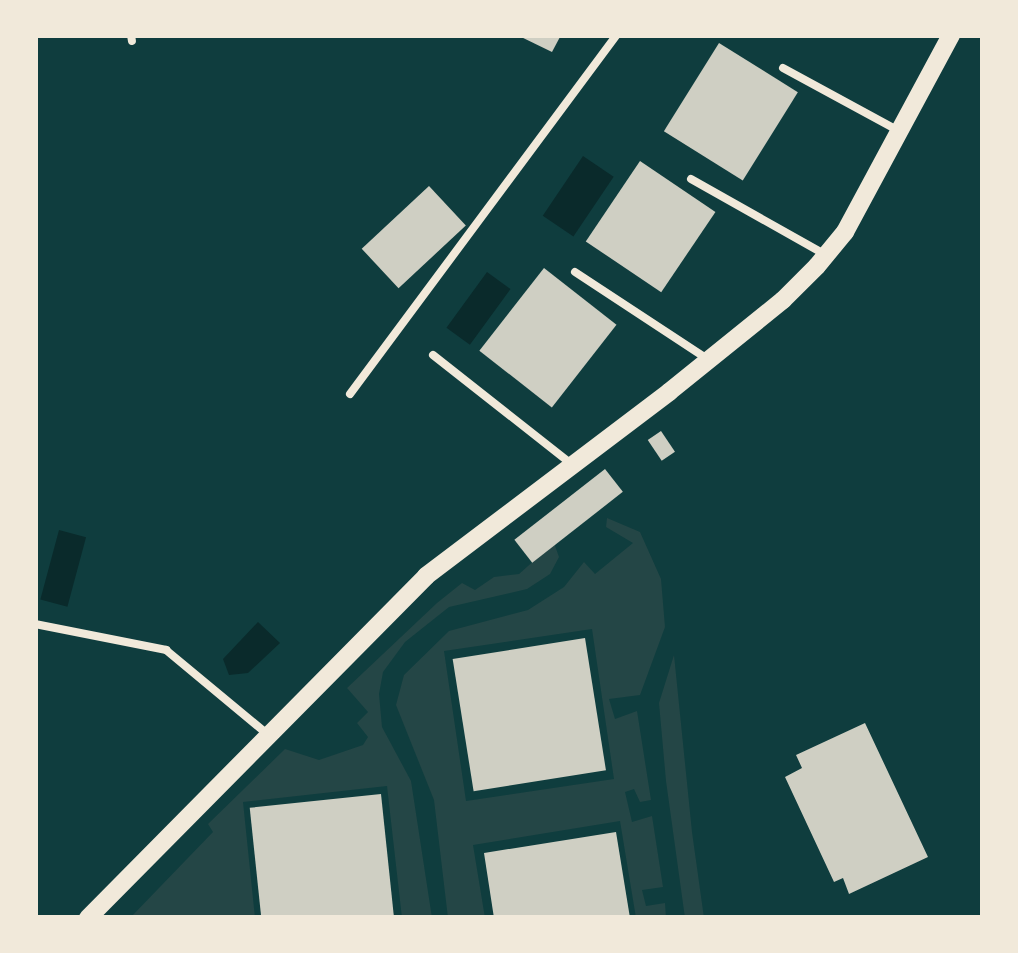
<!DOCTYPE html>
<html>
<head>
<meta charset="utf-8">
<style>
  body { margin:0 }
  #map { position:relative; width:1018px; height:953px; overflow:hidden; background:#0f3d3e; font-family:Poppins,sans-serif }
  div>[style] { position:absolute }
  .green>* { inset:0; background:#244646 }
  .water>* { inset:0; background:#0a2a2b; transform-origin:0 0 }
  .building>* { inset:0; background:#cfcfc3; transform-origin:0 0 }
  .service>* { height:8px; margin:-4px; padding:0 4px; transform-origin:4px; border-radius:4px; background:#f1e9da }
  .tertiary>* { height:18px; margin:-9px; padding:0 9px; transform-origin:9px; border-radius:9px; background:#f1e9da }
  span { translate:-50% -50%; white-space:nowrap; text-align:center; line-height:1.15; -webkit-text-stroke:8px #f1e9da; paint-order:stroke }
  .frame { position:absolute; inset:0; border:38px solid #f1e9da; pointer-events:none }
</style>
</head>
<body>
<div id="map">
  <div class="green">
    <i style="clip-path:polygon(evenodd,607px 518px,640px 532px,661px 579px,665px 627px,640px 695px,609px 699px,615px 719px,637px 711px,651px 800px,640px 802px,634px 789px,625px 792px,632px 822px,652px 816px,663px 887px,642px 890px,646px 906px,665px 903px,666px 918px,636px 918px,620px 821px,473px 845px,485px 918px,448px 918px,434px 800px,396px 705px,404px 675px,449px 631px,528px 610px,564px 587px,584px 562px,595px 574px,633px 543px,606px 527px,607px 518px,592px 629px,614px 779px,466px 801px,444px 651px,592px 629px)"></i>
    <i style="clip-path:polygon(554px 543px,559px 557px,550px 574px,527px 589px,449px 607px,405px 642px,383px 672px,379px 694px,382px 727px,411px 781px,432px 918px,402px 918px,387px 786px,243px 802px,255px 918px,130px 918px,213px 832px,208px 824px,285px 749px,319px 760px,363px 745px,368px 737px,357px 723px,368px 712px,347px 688px,437px 603px,462px 583px,475px 590px,494px 577px,519px 574px)"></i>
    <i style="clip-path:polygon(674px 655px,692px 832px,704px 918px,685px 918px,666px 781px,659px 703px)"></i>
  </div>
  <div class="water">
    <i style="left:583px;top:156px;width:37px;height:72px;rotate:34deg"></i>
    <i style="left:487px;top:272px;width:29px;height:69px;rotate:36deg"></i>
    <i style="left:59px;top:530px;width:28px;height:72px;rotate:15deg"></i>
    <i style="clip-path:polygon(258px 622px,280px 643px,248px 673px,229px 675px,223px 659px)"></i>
  </div>
  <div class="building">
    <i style="clip-path:polygon(517px 35px,561px 35px,552px 52px)"></i>
    <i style="left:719px;top:43px;width:93px;height:104px;rotate:32deg"></i>
    <i style="left:640px;top:161px;width:91px;height:97px;rotate:34deg"></i>
    <i style="left:429px;top:186px;width:54px;height:92px;rotate:47deg"></i>
    <i style="left:544px;top:268px;width:92px;height:105px;rotate:38deg"></i>
    <i style="left:661px;top:431px;width:25px;height:16px;rotate:56deg"></i>
    <i style="left:605px;top:469px;width:29px;height:115px;rotate:52deg"></i>
    <i style="left:585px;top:638px;width:134px;height:134px;rotate:81deg"></i>
    <i style="clip-path:polygon(865px 723px,928px 857px,849px 894px,843px 878px,834px 882px,785px 777px,802px 768px,796px 755px)"></i>
    <i style="left:381px;top:794px;width:125px;height:132px;rotate:84deg"></i>
    <i style="clip-path:polygon(616px 832px,630px 918px,494px 918px,484px 853px)"></i>
  </div>
  <div class="service">
    <i style="left:131px;top:35px;width:6px;rotate:81deg"></i>
    <i style="left:783px;top:68px;width:132px;rotate:28.5deg"></i>
    <i style="left:691px;top:179px;width:155px;rotate:29.4deg"></i>
    <i style="left:575px;top:272px;width:160px;rotate:33.3deg"></i>
    <i style="left:433px;top:355px;width:178px;rotate:38.2deg"></i>
    <i style="left:350px;top:394px;width:447px;rotate:-53.4deg"></i>
    <i style="left:35px;top:624px;width:134px;rotate:11.2deg"></i>
    <i style="left:166px;top:650px;width:131px;rotate:39.7deg"></i>
  </div>
  <div class="tertiary">
    <i style="left:88px;top:918px;width:481px;rotate:-45.3deg"></i>
    <i style="left:426px;top:576px;width:305px;rotate:-37.1deg"></i>
    <i style="left:669px;top:392px;width:146px;rotate:-38.9deg"></i>
    <i style="left:783px;top:300px;width:48px;rotate:-45deg"></i>
    <i style="left:817px;top:266px;width:44px;rotate:-50.5deg"></i>
    <i style="left:845px;top:232px;width:224px;rotate:-61.7deg"></i>
  </div>
  <div class="frame"></div>
</div>
</body>
</html>
